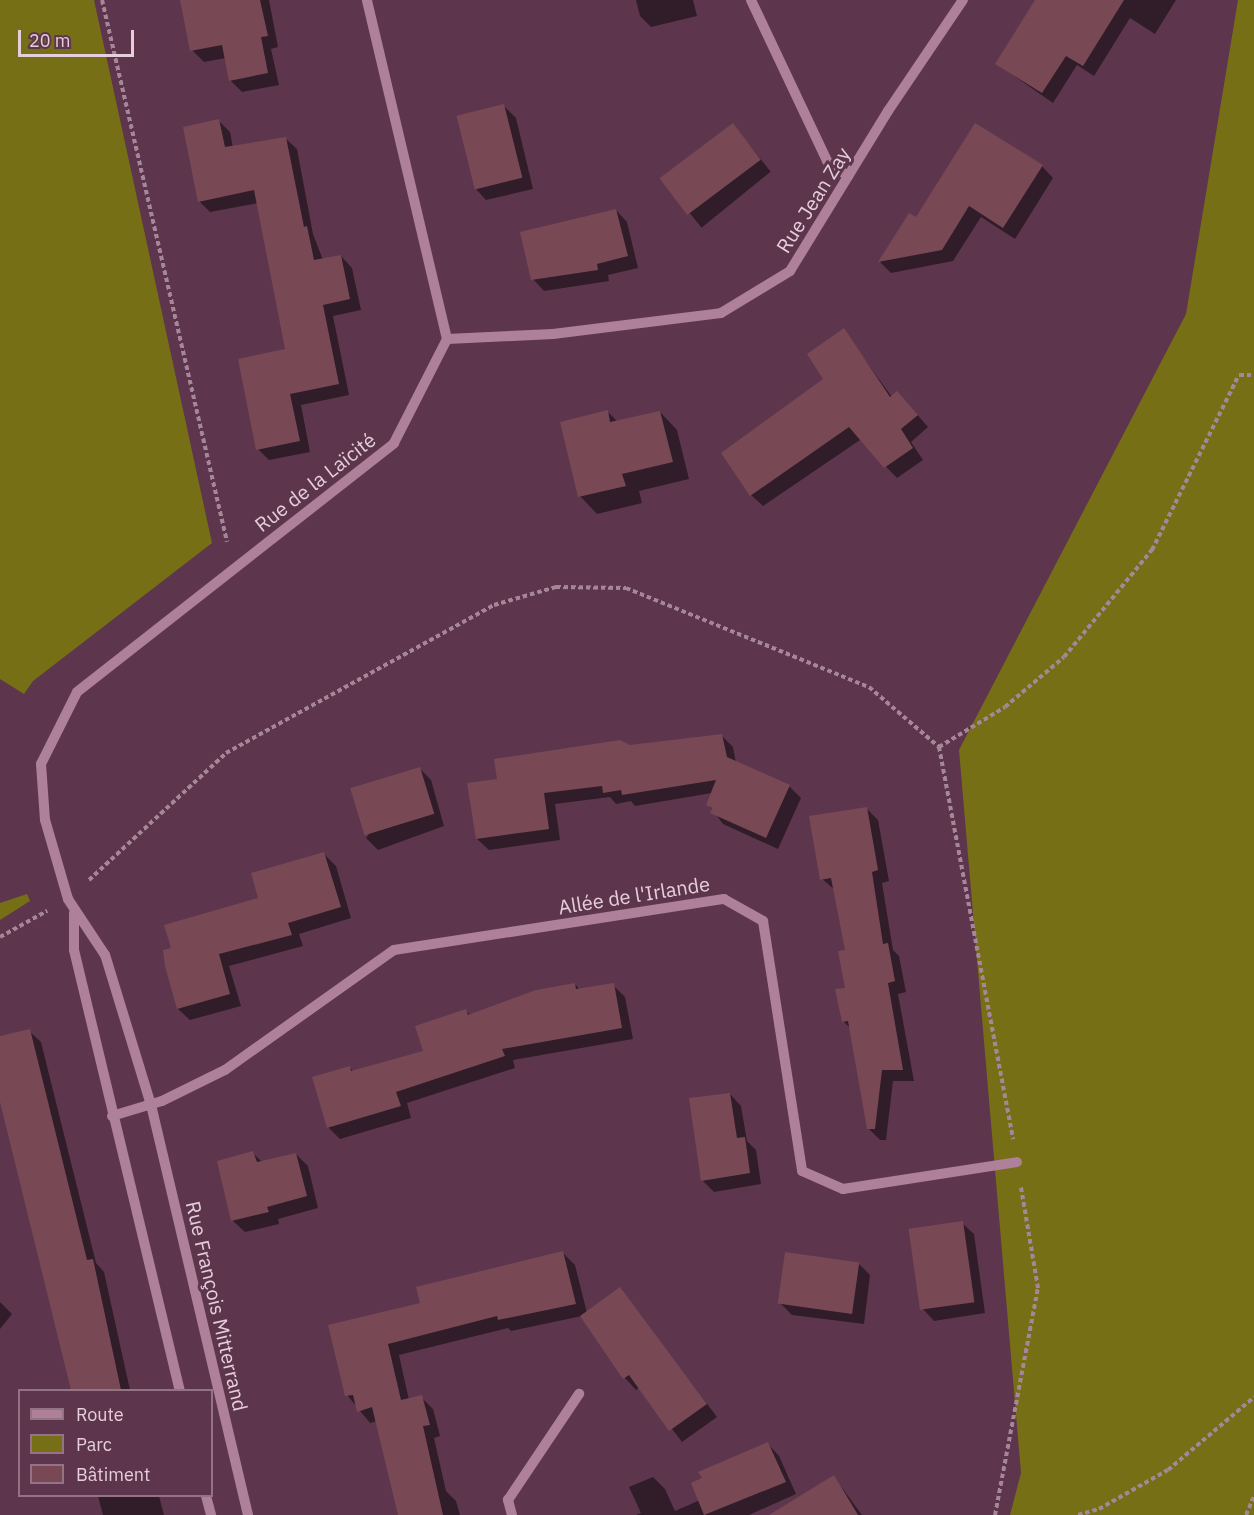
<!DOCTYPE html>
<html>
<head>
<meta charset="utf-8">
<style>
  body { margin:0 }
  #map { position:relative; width:1254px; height:1515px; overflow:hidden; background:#5d364d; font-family:"IBM Plex Sans",sans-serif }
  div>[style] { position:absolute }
  .green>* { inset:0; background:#766f15 }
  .shadow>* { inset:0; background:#0007; transform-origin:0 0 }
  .building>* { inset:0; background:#784955; transform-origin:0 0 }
  .path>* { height:4px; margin-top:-2px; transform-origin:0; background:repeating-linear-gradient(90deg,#a68799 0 4.5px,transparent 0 7.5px) }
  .minor>* { height:10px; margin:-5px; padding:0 5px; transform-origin:5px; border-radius:5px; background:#ae809a }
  span { translate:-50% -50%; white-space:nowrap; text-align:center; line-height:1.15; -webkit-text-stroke:6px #5d364d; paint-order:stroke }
  .street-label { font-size:20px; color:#e7cedc }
  .legend { position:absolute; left:18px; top:1389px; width:195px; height:108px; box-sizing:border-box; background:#5d364d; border:2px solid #947386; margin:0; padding:8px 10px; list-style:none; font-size:18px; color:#e7cedc }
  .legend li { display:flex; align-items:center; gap:12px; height:30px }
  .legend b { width:30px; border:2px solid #947386 }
  .scale { position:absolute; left:18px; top:30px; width:116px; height:27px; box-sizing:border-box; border:3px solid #e7cedc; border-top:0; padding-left:8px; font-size:18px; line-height:21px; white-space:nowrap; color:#e7cedc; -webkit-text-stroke:4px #5d364d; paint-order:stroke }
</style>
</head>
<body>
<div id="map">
  <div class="green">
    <i style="clip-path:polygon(0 0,94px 0,212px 543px,33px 681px,24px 694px,0 679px)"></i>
    <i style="clip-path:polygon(1238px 0,1254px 0,1254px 1515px,1010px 1515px,1021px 1473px,959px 750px,1186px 314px)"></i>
    <i style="clip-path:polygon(27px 894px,30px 901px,0 920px,0 903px)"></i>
  </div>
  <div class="shadow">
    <i style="clip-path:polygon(182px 0,269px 0,278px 47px,271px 49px,279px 85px,242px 92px,230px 80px,226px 58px,204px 62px,192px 50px)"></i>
    <i style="clip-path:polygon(636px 0,693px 0,697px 16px,651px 27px,640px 16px)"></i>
    <i style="clip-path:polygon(1080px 0,1176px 0,1155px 34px,1130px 18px,1094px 76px,1077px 65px,1053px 103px,997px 64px)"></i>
    <i style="clip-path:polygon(504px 106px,516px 118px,533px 189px,486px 200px,475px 188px)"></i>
    <i style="clip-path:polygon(219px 121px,230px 132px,233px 148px,285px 138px,297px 149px,313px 234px,323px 260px,341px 256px,352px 268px,361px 310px,333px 316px,349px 395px,301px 405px,310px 452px,269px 460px,258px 449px,287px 351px,258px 203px,210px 212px,199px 201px)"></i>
    <i style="left:733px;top:125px;width:60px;height:89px;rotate:51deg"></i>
    <i style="clip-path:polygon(1042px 166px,1053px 178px,1015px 239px,981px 217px,953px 261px,891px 273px,880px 262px,917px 220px)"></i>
    <i style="clip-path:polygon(616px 210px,627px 222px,638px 268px,608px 275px,609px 281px,544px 291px,533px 279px)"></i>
    <i style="clip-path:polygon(843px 330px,892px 397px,908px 404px,928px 427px,911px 442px,923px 460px,897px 478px,860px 440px,763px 506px,751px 495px,825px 379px)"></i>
    <i style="clip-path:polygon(608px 412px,618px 422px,660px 412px,677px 430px,689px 479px,639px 491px,642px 503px,597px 514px,580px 496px)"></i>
    <i style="clip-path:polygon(721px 735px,733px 747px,736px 763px,789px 786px,801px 798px,778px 849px,723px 824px,708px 804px,712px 793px,635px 806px,631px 801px,616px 804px,610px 797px,555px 804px,560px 840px,489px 850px,477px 839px,499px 780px,630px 747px)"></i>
    <i style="clip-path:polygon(419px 768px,431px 780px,444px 826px,378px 850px,366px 838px)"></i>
    <i style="clip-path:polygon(867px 809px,878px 820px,889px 881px,882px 883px,893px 950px,899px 956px,906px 992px,898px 994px,914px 1081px,893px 1081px,886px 1140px,880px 1140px,868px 1128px,850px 1028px,843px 1021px,847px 951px,835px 890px,822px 879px)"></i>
    <i style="clip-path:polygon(324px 854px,336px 866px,351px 918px,299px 934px,303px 946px,229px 966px,241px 1006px,190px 1020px,178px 1009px,166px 965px,173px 949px,260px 899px)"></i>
    <i style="clip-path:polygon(575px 984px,580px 990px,613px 985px,625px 997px,633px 1039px,513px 1060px,515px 1068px,407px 1103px,411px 1118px,340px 1139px,328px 1127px,349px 1067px,354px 1072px,424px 1052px,466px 1011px,470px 1015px)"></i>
    <i style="clip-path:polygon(29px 1031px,41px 1042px,96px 1263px,104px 1272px,130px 1390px,72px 1390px,0 1090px,0 1038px)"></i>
    <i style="clip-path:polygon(730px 1094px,741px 1106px,747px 1141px,756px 1150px,761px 1184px,714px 1192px,702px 1180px)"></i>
    <i style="clip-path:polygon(253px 1153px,262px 1162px,296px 1154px,308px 1166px,318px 1208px,278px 1219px,279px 1224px,245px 1232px,233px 1221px)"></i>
    <i style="clip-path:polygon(962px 1223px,974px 1234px,985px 1313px,934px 1321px,923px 1309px)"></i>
    <i style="clip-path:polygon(563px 1253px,575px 1265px,587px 1313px,620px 1289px,717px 1417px,682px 1442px,640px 1387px,636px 1390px,625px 1378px,582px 1316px,511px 1331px,508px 1328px,399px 1355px,409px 1400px,421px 1397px,433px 1409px,440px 1436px,434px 1438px,446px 1491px,456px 1501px,460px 1515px,399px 1515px,377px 1421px,370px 1423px,347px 1395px,330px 1326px,421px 1304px)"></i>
    <i style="clip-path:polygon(858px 1263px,870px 1275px,864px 1324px,792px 1315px,780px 1303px)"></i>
    <i style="clip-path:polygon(0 1302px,12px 1314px,0 1329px)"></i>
    <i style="clip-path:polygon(768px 1444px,779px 1456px,796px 1494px,749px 1515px,636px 1515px,641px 1513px,629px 1487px,653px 1477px,665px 1489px,675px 1511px,700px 1500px)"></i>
    <i style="clip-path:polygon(834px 1477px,862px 1515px,797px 1515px)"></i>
    <i style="clip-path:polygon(98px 1496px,159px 1496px,164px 1515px,103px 1515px)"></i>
  </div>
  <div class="building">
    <i style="clip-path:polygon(180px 0,260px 0,268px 36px,261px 37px,268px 73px,229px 81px,222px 45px,190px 51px)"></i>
    <i style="clip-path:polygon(1035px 0,1124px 0,1083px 66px,1066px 56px,1042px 93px,995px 64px)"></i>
    <i style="left:504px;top:104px;width:76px;height:49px;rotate:76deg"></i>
    <i style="clip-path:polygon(219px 119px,225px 147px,286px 137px,304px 227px,307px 226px,314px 260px,341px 255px,350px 299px,323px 305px,339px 384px,290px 394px,300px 441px,256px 450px,238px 359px,285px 349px,254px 190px,198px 202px,183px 127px)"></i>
    <i style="left:733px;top:123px;width:46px;height:92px;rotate:53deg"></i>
    <i style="clip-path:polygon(975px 123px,1043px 165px,1003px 228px,969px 206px,942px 250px,878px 262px,909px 213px,916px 217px)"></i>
    <i style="clip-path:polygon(616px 209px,628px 256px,597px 264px,598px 270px,531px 280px,520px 232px)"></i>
    <i style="clip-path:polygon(844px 328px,890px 397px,897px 391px,918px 415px,901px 429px,913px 448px,884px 468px,849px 427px,750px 496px,721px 453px,823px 379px,807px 354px)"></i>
    <i style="clip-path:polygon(608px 410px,610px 422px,660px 411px,673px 462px,622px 474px,626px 486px,578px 497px,560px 422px)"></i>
    <i style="clip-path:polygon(722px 734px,727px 757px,790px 785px,766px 838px,710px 813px,712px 808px,706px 805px,716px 780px,622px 795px,621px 790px,603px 793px,602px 786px,544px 793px,549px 829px,476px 839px,467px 783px,497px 779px,494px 759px,620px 740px,630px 745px)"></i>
    <i style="left:420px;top:767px;width:49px;height:73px;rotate:73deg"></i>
    <i style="clip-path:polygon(867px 807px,878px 870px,872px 872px,883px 944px,888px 943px,895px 981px,888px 983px,903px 1070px,882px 1070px,875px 1129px,867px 1129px,848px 1021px,842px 1022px,835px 989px,845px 988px,838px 951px,845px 950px,831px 878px,820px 880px,809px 816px)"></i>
    <i style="clip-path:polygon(324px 852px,341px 907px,288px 923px,292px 935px,219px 954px,230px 994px,177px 1009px,165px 966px,163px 950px,171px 948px,164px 925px,258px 898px,251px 873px)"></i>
    <i style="clip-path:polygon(575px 983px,576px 989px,614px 983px,622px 1028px,502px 1049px,505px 1056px,396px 1092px,401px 1106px,327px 1128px,312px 1077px,350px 1066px,351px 1071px,423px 1051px,415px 1026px,466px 1009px,468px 1015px,536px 990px)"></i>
    <i style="clip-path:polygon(30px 1029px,87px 1260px,93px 1259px,121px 1390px,71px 1390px,0 1102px,0 1036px)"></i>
    <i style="clip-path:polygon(730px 1093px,737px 1138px,745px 1137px,750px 1173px,701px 1181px,689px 1098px)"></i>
    <i style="clip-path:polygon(253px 1151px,257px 1162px,296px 1153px,307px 1196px,267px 1207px,269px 1212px,231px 1221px,217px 1161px)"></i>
    <i style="left:963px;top:1221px;width:82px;height:55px;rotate:82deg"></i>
    <i style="clip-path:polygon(563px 1251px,576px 1304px,498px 1320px,497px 1316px,388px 1344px,401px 1400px,422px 1395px,430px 1425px,423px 1426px,443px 1515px,398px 1515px,372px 1407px,357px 1412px,353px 1395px,345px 1396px,328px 1325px,420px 1303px,416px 1287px)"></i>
    <i style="left:785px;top:1252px;width:75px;height:52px;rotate:8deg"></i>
    <i style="clip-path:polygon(620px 1287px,707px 1404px,669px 1431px,629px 1375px,623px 1379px,580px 1316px)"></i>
    <i style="clip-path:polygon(768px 1442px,786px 1482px,704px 1515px,691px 1483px,702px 1478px,698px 1472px)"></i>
    <i style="clip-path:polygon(834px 1475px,858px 1515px,769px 1515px)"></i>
  </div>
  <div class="path">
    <i style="left:102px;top:0;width:556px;rotate:77.01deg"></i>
    <i style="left:939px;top:747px;width:77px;rotate:-31.2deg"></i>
    <i style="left:1005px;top:707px;width:77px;rotate:-40.3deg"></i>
    <i style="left:1064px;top:657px;width:139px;rotate:-50.6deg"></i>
    <i style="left:1152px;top:550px;width:195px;rotate:-63.6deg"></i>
    <i style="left:1239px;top:375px;width:15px"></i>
    <i style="left:89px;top:880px;width:187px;rotate:-42.8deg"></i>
    <i style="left:226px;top:753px;width:306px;rotate:-28.9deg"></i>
    <i style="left:494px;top:605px;width:65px;rotate:-16.2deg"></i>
    <i style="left:556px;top:587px;width:70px;rotate:0.8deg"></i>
    <i style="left:626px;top:588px;width:262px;rotate:22.2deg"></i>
    <i style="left:869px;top:687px;width:92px;rotate:40.6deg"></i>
    <i style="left:939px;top:747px;width:399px;rotate:79.3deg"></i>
    <i style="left:0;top:937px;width:54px;rotate:-29deg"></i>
    <i style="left:995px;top:1515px;width:231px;rotate:-79.3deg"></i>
    <i style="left:1038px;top:1288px;width:102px;rotate:-99.6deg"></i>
    <i style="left:1078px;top:1515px;width:22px;rotate:-16deg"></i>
    <i style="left:1099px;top:1509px;width:79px;rotate:-29.5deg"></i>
    <i style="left:1168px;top:1470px;width:113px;rotate:-40.3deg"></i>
    <i style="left:1246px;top:1515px;width:21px;rotate:-67deg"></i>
  </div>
  <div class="minor">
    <i style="left:751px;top:0;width:178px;rotate:64.7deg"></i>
    <i style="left:827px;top:161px;width:26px;rotate:36deg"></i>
    <i style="left:447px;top:339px;width:106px;rotate:-2.7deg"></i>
    <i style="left:553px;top:334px;width:169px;rotate:-7.1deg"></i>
    <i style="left:721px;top:313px;width:81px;rotate:-31.3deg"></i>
    <i style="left:790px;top:271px;width:188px;rotate:-58.5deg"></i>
    <i style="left:888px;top:111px;width:134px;rotate:-56deg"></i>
    <i style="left:74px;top:913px;width:37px;rotate:90deg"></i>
    <i style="left:74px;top:950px;width:453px;rotate:76.5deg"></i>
    <i style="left:112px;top:1116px;width:52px;rotate:-16.7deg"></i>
    <i style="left:162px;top:1101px;width:70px;rotate:-26.2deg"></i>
    <i style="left:225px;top:1070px;width:207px;rotate:-35.4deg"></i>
    <i style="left:394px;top:950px;width:334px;rotate:-8.8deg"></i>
    <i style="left:724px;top:899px;width:45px;rotate:29.4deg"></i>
    <i style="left:763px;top:921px;width:253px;rotate:81.1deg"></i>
    <i style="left:802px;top:1171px;width:45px;rotate:23.7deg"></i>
    <i style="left:843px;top:1189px;width:176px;rotate:-8.8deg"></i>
    <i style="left:206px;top:1496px;width:20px;rotate:75deg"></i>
    <i style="left:248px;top:1515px;width:421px;rotate:-103.3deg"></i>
    <i style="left:151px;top:1105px;width:157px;rotate:-107deg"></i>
    <i style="left:105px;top:955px;width:67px;rotate:-123.5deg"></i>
    <i style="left:68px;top:899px;width:82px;rotate:-106.2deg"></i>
    <i style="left:45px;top:820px;width:56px;rotate:-94.1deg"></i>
    <i style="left:41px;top:764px;width:80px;rotate:-63.4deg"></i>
    <i style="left:77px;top:692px;width:403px;rotate:-38.1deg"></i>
    <i style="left:394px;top:443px;width:117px;rotate:-63deg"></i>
    <i style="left:447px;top:339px;width:348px;rotate:-103.3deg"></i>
    <i style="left:512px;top:1515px;width:16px;rotate:-105deg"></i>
    <i style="left:508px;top:1500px;width:128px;rotate:-56.2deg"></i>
  </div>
  <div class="street-label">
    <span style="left:813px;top:200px;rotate:-58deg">Rue Jean Zay</span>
    <span style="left:315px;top:482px;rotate:-38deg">Rue de la Laïcité</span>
    <span style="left:634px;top:895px;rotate:-9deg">Allée de l'Irlande</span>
    <span style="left:217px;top:1306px;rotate:77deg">Rue François Mitterrand</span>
  </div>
  <ul class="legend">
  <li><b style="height:8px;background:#ae809a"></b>Route</li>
  <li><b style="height:16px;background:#766f15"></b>Parc</li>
  <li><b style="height:16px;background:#784955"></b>Bâtiment</li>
  </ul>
  <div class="scale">20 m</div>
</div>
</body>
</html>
